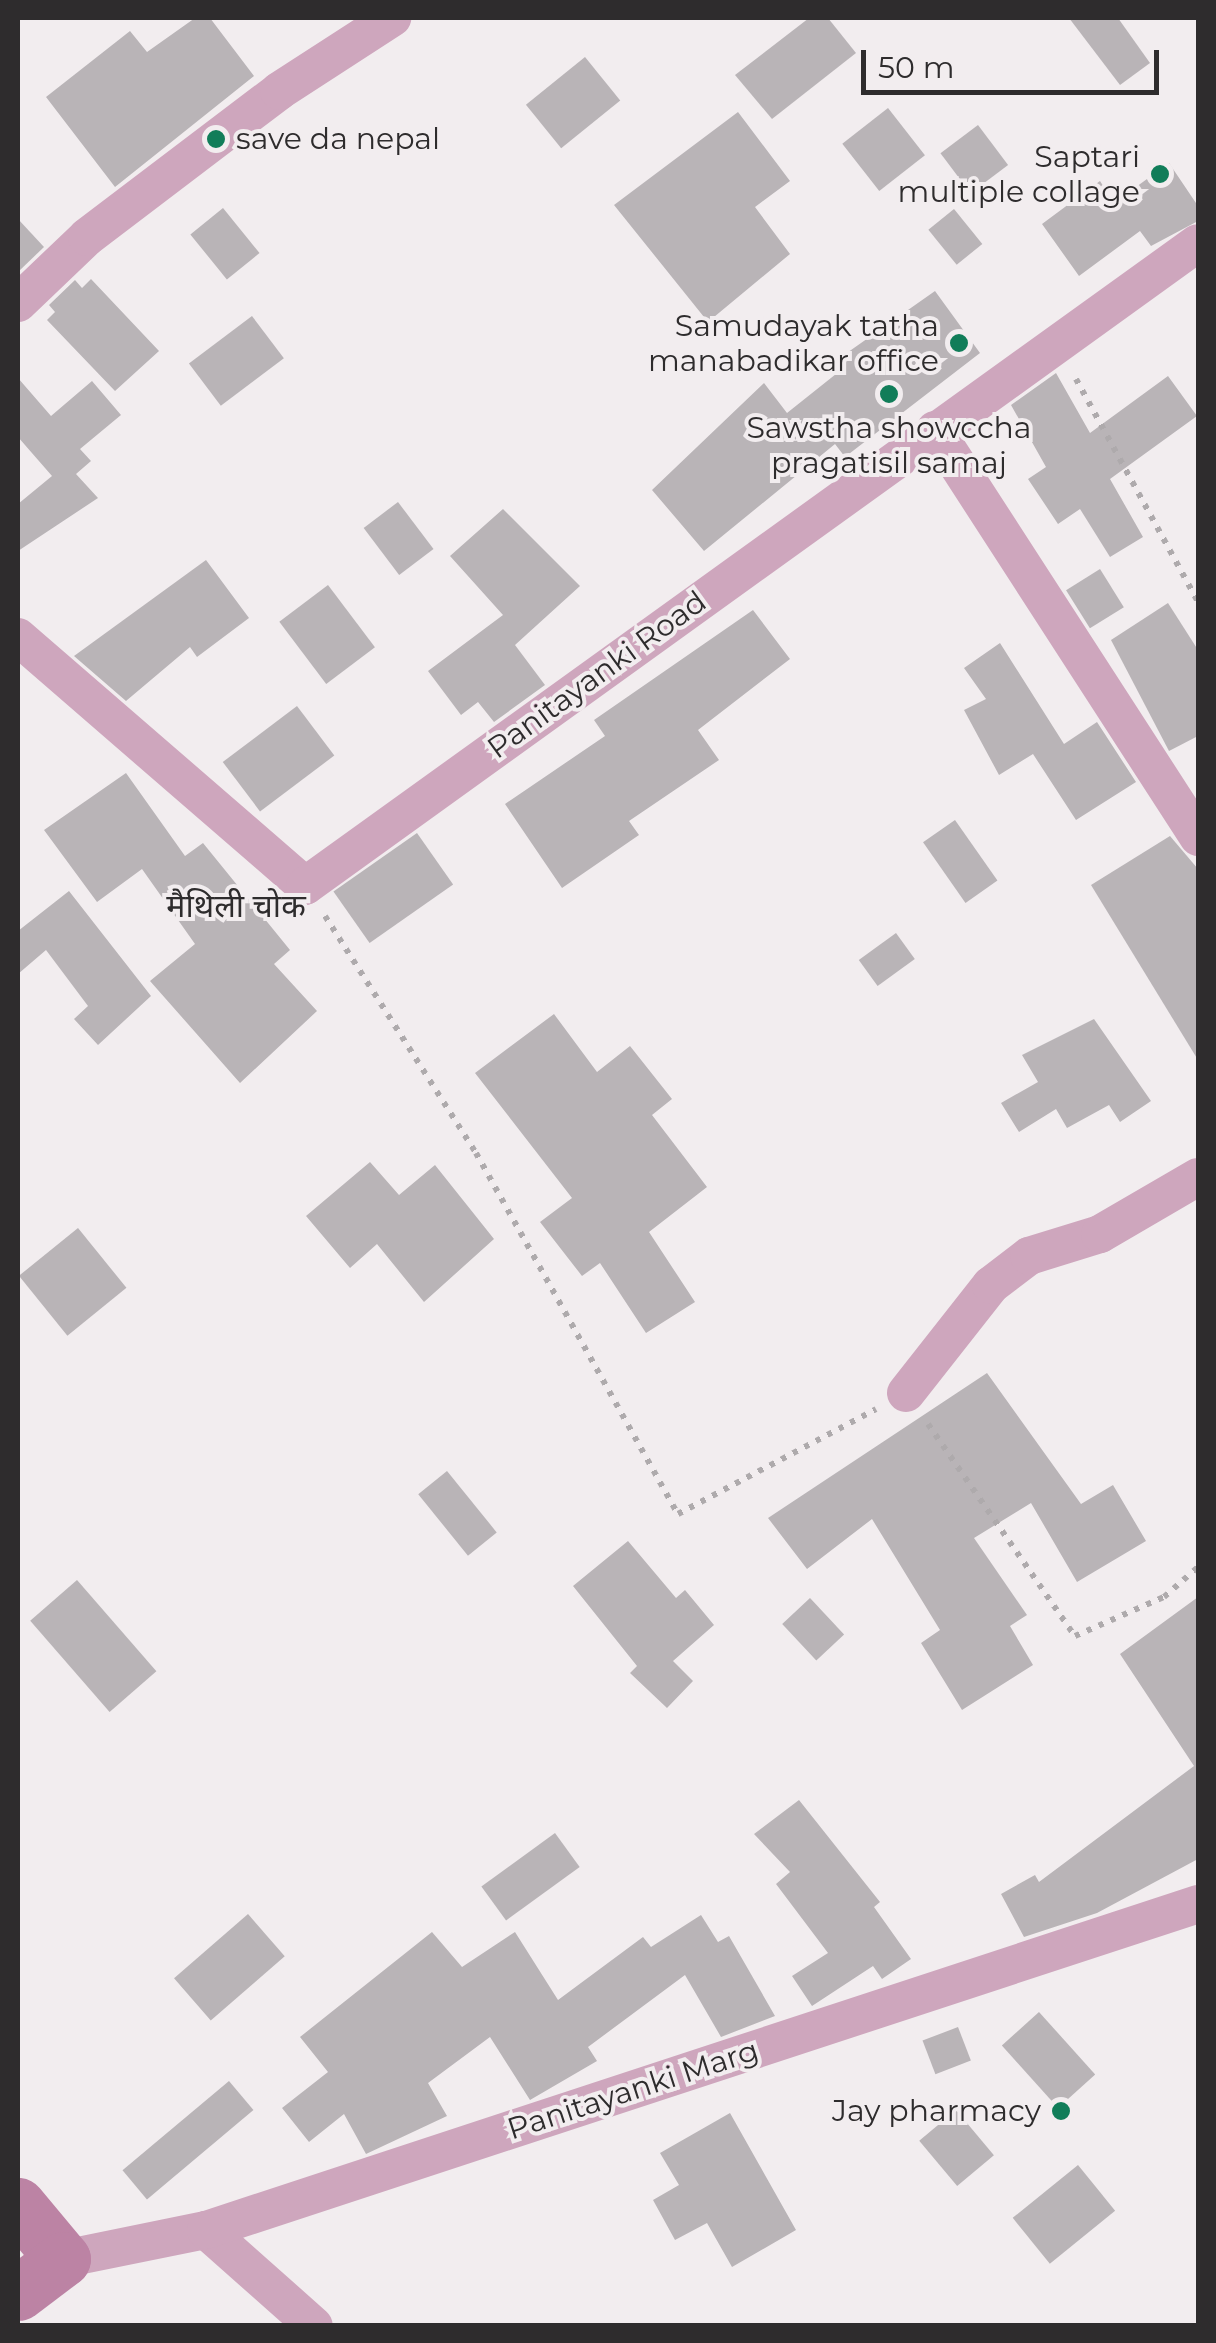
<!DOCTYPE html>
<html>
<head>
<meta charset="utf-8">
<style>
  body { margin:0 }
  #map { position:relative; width:1216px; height:2343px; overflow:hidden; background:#f2edef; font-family:Montserrat,"Noto Sans Devanagari",sans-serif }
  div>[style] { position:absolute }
  .building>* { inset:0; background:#b9b4b7; transform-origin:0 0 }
  .path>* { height:6px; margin-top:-3px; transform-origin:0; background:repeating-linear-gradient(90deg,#aeaaac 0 5px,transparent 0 13px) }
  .street>* { height:38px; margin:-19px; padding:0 19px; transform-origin:19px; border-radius:19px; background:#cea6bd }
  .secondary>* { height:55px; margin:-27.5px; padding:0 27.5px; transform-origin:27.5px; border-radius:27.5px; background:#bc83a4 }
  .dots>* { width:28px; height:28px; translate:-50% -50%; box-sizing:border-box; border:5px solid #f2edef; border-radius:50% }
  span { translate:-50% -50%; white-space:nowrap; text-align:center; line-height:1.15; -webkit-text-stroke:8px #f2edef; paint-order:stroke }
  .poi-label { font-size:30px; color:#2e2c2d }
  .left { translate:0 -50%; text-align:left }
  .right { translate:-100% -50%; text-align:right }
  .street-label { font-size:30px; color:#2e2c2d }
  .neighbourhood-label { font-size:32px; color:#2e2c2d }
  .frame { position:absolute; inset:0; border:20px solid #2e2c2d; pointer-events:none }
  .scale { position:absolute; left:861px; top:50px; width:298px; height:45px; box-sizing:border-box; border:5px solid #2e2c2d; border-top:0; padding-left:12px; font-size:30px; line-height:35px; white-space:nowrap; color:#2e2c2d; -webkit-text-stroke:8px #f2edef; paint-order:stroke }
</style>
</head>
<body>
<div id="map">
  <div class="building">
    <i style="clip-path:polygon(195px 18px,210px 18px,254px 76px,115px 187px,46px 97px,130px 31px,147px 52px)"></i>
    <i style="clip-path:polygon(809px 18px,828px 18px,856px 53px,772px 119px,735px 75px)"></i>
    <i style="clip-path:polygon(1069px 18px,1118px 18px,1150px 63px,1120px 85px)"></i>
    <i style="left:585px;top:57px;width:56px;height:76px;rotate:51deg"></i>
    <i style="left:888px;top:108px;width:60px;height:58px;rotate:52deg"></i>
    <i style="clip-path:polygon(738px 112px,790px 181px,755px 207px,790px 254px,708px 322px,614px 205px)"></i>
    <i style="left:978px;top:125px;width:50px;height:47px;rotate:53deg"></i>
    <i style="clip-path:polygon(1169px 163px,1198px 206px,1198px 221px,1151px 246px,1140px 231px,1079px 276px,1042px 224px,1100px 181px,1114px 203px)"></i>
    <i style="left:223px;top:208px;width:58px;height:42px;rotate:51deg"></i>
    <i style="left:954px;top:209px;width:45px;height:33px;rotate:51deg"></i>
    <i style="clip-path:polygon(18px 219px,44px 247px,18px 272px)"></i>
    <i style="clip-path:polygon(91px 279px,159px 351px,115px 391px,47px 320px,55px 312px,49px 305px,75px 280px,82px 288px)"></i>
    <i style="clip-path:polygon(935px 291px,980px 353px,845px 457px,835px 444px,704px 551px,652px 490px,764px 383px,787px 413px,841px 370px,834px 362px)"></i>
    <i style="left:252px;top:316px;width:53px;height:79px;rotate:53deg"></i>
    <i style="clip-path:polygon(1056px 373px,1090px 433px,1168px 376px,1197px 416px,1110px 479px,1143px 537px,1110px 557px,1080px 509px,1058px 524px,1028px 479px,1046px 467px,1011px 405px)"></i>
    <i style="clip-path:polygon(18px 378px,51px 416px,92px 381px,121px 415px,80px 449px,91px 461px,76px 474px,98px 498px,18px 551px,18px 504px,52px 476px,18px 437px)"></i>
    <i style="left:398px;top:502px;width:59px;height:43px;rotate:53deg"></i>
    <i style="clip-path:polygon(503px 509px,580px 586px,515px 645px,545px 685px,494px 722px,478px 702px,461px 715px,428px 671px,503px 615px,450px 556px)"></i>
    <i style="clip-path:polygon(206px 560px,249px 618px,197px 657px,190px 647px,126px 701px,74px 656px)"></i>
    <i style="left:1100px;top:569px;width:45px;height:40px;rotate:58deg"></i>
    <i style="left:328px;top:585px;width:78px;height:61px;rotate:53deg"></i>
    <i style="clip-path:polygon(1168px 603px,1198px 650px,1198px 736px,1169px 751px,1111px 640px)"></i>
    <i style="clip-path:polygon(753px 610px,790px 659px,698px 730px,719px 760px,629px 821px,639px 835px,562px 888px,505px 804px,605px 736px,594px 720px)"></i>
    <i style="clip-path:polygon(1000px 643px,1064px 744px,1097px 722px,1136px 782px,1076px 820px,1033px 754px,999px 775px,964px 710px,986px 699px,964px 668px)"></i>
    <i style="left:297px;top:706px;width:62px;height:93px;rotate:53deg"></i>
    <i style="clip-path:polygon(126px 773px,185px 856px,203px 843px,290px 950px,274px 964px,317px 1011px,240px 1083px,150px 981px,195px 944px,142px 869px,97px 902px,44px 830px)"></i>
    <i style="left:955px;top:820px;width:74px;height:39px;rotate:55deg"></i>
    <i style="left:417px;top:833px;width:63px;height:102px;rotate:55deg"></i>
    <i style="clip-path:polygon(1170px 836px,1198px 869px,1198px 1060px,1091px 885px)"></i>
    <i style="clip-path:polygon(69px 891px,151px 996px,98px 1045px,74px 1019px,88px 1006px,46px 950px,18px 974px,18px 931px)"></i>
    <i style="left:896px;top:933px;width:32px;height:46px;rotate:54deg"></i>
    <i style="clip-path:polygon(554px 1014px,597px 1072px,630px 1046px,672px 1099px,652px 1115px,707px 1187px,649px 1232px,695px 1302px,646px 1333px,600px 1263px,582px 1276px,540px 1222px,572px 1198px,475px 1073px)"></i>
    <i style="clip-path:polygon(1094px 1019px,1151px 1101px,1120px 1122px,1109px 1105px,1067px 1128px,1056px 1109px,1019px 1132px,1001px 1103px,1038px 1082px,1022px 1055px)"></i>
    <i style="clip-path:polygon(370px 1162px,399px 1195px,435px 1165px,494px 1239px,424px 1302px,377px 1244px,350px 1268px,306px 1216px)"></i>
    <i style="left:78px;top:1228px;width:77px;height:76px;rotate:51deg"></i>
    <i style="clip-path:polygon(987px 1373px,1081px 1504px,1113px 1485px,1146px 1541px,1077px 1582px,1031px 1503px,974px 1538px,1027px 1615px,1010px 1626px,1033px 1665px,962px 1710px,921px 1643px,940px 1630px,872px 1519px,807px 1569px,768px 1518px)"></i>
    <i style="left:447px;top:1471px;width:79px;height:37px;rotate:51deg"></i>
    <i style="clip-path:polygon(628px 1541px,676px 1598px,685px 1590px,714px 1625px,673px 1661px,693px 1681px,667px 1708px,630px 1673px,637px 1666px,573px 1586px)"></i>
    <i style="left:77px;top:1580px;width:121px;height:62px;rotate:49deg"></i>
    <i style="clip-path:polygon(1198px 1597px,1198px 1859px,1097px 1913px,1024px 1937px,1001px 1894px,1035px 1875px,1039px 1882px,1194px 1766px,1120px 1654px)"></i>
    <i style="left:810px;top:1598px;width:50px;height:38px;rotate:47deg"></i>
    <i style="clip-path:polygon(799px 1800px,880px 1902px,874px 1907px,911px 1959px,882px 1979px,873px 1966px,812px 2006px,792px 1976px,828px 1953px,776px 1884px,790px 1872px,754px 1834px)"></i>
    <i style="left:555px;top:1833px;width:42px;height:91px;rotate:54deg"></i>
    <i style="left:248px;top:1914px;width:56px;height:98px;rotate:49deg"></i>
    <i style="clip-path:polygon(701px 1915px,718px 1942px,729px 1936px,775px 2016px,721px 2037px,685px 1975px,588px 2047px,597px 2061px,530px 2100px,490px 2037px,428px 2083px,447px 2116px,366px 2154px,344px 2114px,309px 2142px,282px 2108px,328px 2072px,300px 2037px,432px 1932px,462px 1967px,515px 1932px,558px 2000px,643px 1937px,651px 1947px)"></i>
    <i style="left:1039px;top:2012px;width:84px;height:50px;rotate:48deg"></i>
    <i style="left:958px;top:2027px;width:36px;height:38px;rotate:69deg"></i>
    <i style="left:229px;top:2081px;width:38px;height:139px;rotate:50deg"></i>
    <i style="left:956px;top:2110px;width:59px;height:48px;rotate:50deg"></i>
    <i style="clip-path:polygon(730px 2113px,796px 2230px,732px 2267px,707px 2223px,675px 2240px,653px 2200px,679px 2185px,660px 2153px)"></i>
    <i style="left:1078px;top:2165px;width:59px;height:84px;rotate:51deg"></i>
  </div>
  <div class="path">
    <i style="left:1076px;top:379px;width:254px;rotate:61.3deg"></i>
    <i style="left:325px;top:916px;width:281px;rotate:57.5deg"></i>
    <i style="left:476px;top:1153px;width:414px;rotate:60.8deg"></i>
    <i style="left:678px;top:1514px;width:224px;rotate:-27.9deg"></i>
    <i style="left:928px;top:1424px;width:258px;rotate:55.3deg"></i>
    <i style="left:1075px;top:1636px;width:97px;rotate:-23.7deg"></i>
    <i style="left:1164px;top:1597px;width:45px;rotate:-41.4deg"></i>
  </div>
  <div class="street">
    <i style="left:18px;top:303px;width:95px;rotate:-43.7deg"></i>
    <i style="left:87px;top:237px;width:241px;rotate:-37.2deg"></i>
    <i style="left:279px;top:91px;width:135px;rotate:-32.9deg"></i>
    <i style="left:935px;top:430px;width:485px;rotate:57.1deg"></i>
    <i style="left:18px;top:637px;width:380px;rotate:40.9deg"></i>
    <i style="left:305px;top:886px;width:1100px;rotate:-35.76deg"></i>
    <i style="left:906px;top:1393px;width:137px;rotate:-51.8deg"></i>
    <i style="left:991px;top:1285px;width:48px;rotate:-37.3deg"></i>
    <i style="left:1029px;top:1256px;width:74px;rotate:-17.2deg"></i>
    <i style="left:1100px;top:1234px;width:113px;rotate:-30.2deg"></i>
    <i style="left:206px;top:2230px;width:144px;rotate:41.6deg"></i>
    <i style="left:63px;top:2259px;width:146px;rotate:-11.5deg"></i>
    <i style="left:206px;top:2230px;width:1044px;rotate:-18.19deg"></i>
  </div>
  <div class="secondary">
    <i style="left:18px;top:2205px;width:70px;rotate:50.2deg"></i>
    <i style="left:63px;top:2259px;width:56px;rotate:142.9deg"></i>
  </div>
  <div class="dots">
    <i style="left:216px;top:139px;background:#117d59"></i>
    <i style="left:1160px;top:174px;background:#117d59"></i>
    <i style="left:959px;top:343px;background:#117d59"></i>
    <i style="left:889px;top:394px;background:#117d59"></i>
    <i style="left:1061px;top:2111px;background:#117d59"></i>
  </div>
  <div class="poi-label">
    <span class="left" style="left:236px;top:139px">save da nepal</span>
    <span class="right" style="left:1140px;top:174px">Saptari<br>multiple collage</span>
    <span class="right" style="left:939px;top:343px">Samudayak tatha<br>manabadikar office</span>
    <span style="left:889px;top:445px">Sawstha showccha<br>pragatisil samaj</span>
    <span class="right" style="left:1041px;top:2111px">Jay pharmacy</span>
  </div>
  <div class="street-label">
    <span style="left:597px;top:675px;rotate:-36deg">Panitayanki Road</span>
    <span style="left:633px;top:2090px;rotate:-18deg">Panitayanki Marg</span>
  </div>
  <div class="neighbourhood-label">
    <span style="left:236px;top:906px">मैथिली चोक</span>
  </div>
  <div class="frame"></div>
  <div class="scale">50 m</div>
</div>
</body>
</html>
